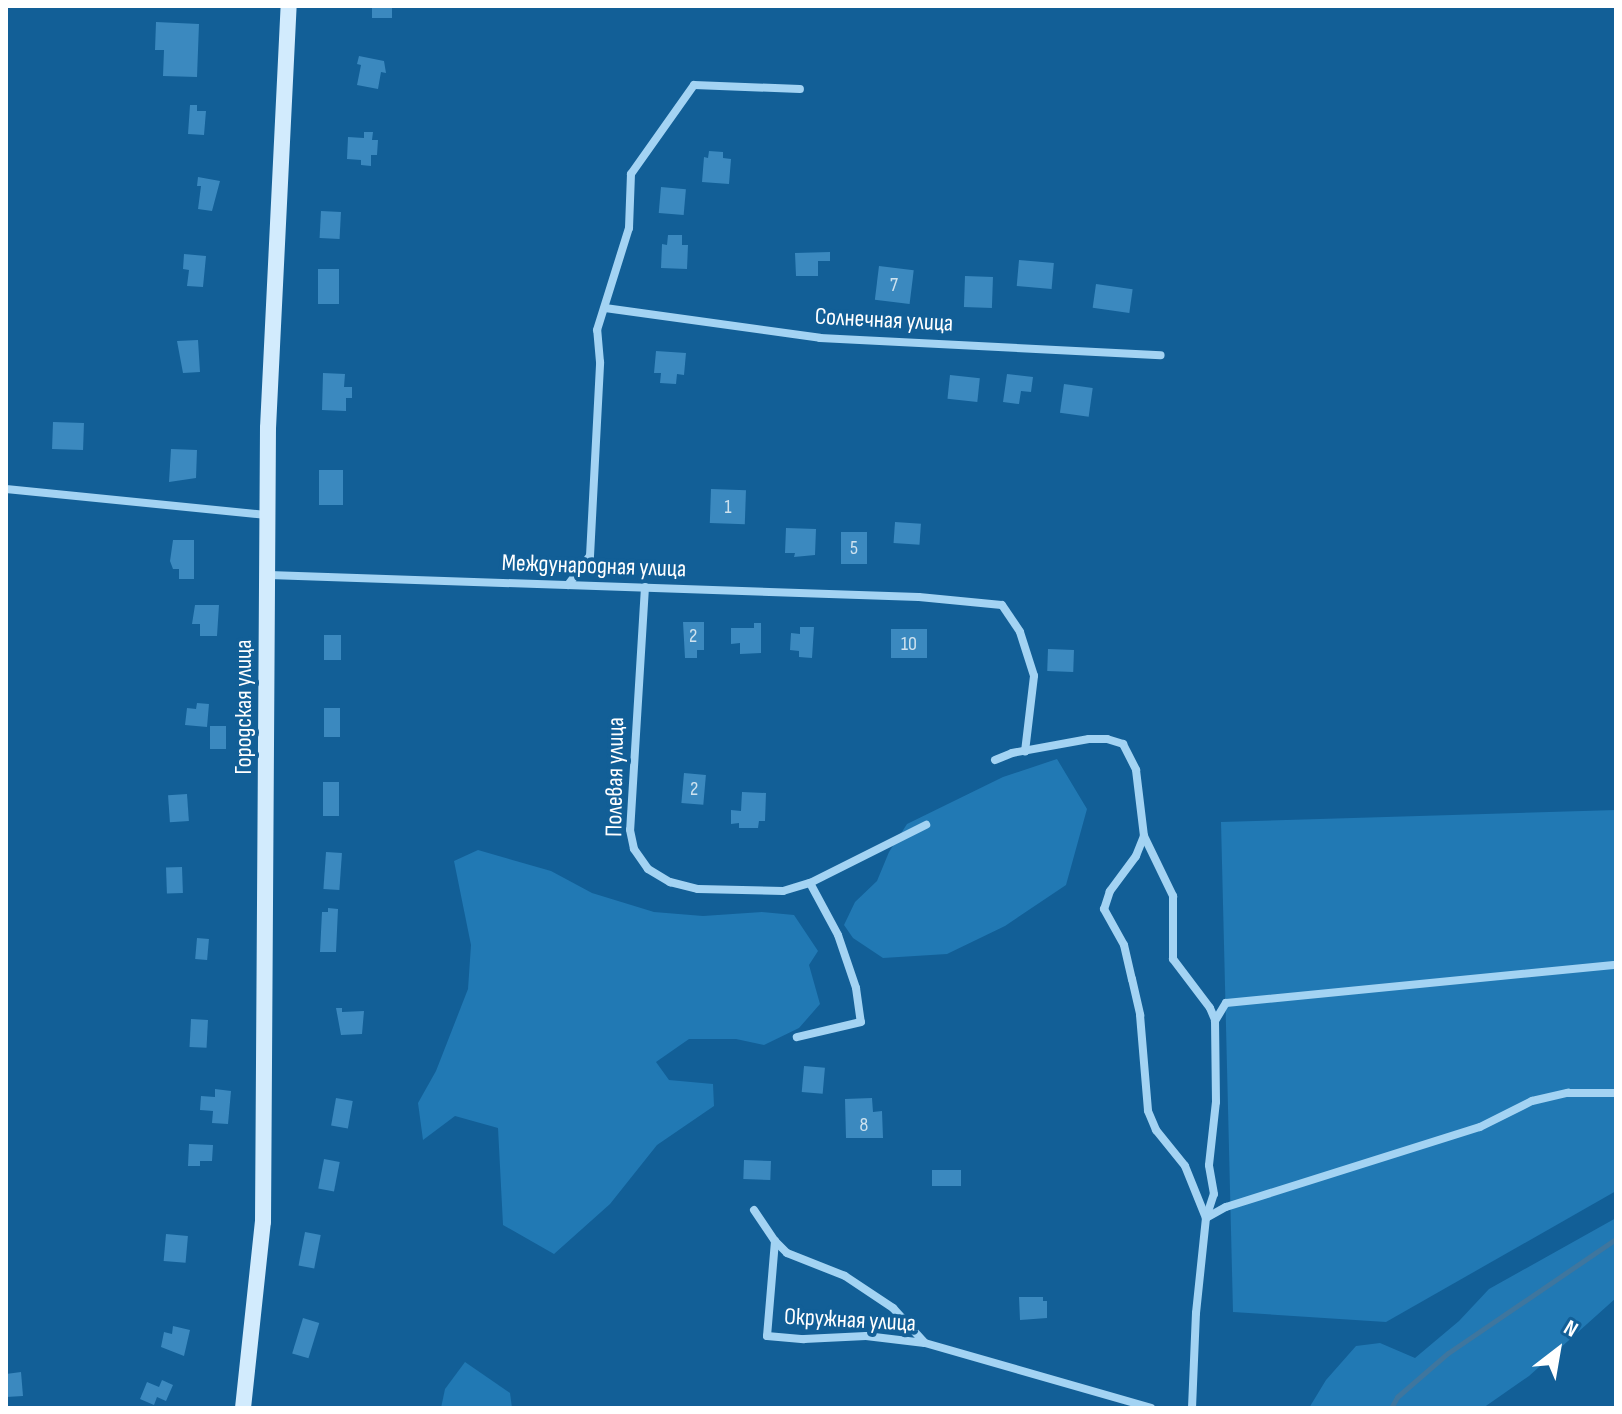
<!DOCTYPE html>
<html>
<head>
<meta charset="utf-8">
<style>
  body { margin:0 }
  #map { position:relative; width:1622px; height:1414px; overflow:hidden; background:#125f97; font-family:"Sofia Sans Condensed",sans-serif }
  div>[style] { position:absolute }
  .green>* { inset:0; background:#2179b4 }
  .stream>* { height:5px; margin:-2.5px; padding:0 2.5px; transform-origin:2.5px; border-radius:2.5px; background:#3f769e }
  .building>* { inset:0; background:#3b89bf; transform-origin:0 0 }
  .minor>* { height:8px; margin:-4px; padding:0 4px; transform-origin:4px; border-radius:4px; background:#a3d3f3 }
  .secondary>* { height:16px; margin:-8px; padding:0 8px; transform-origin:8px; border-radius:8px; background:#d2ebfd }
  span { translate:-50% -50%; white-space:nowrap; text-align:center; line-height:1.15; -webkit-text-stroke:8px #125f97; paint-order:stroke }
  .number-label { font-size:20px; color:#cee2ef }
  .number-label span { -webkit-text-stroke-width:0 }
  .street-label { font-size:24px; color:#fff }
  .frame { position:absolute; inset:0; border:8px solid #fff; pointer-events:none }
  .north { position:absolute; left:1518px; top:1310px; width:80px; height:80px; -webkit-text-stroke:6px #125f97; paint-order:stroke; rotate:31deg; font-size:22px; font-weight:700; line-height:32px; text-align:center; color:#fff }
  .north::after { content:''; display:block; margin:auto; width:28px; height:36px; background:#fff; clip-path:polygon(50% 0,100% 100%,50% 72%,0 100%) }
</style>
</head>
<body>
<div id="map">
  <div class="green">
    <i style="clip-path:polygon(1057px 759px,1087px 809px,1066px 885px,1005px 926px,947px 954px,883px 958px,853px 938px,844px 925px,855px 902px,877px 881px,889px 852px,907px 824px,1003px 777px)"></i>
    <i style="clip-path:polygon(1616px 810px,1616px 1191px,1386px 1322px,1233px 1312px,1221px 822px)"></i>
    <i style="clip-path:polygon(478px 850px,551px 871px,592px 893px,654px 912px,703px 916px,762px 912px,794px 915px,818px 951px,809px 965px,820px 1004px,799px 1028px,764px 1045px,736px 1039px,689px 1039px,656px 1062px,669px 1080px,713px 1084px,714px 1106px,657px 1145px,610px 1204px,554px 1254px,503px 1225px,498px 1128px,455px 1116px,423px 1140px,418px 1103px,436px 1071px,468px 989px,471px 945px,454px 861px)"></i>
    <i style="clip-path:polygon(1616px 1218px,1616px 1298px,1529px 1376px,1483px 1408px,1309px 1408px,1326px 1380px,1356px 1346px,1380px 1343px,1415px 1358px,1459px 1321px,1489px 1289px)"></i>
    <i style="clip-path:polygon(465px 1362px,510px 1393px,512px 1408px,441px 1408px,445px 1389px)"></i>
  </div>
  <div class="stream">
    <i style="left:1391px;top:1408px;width:13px;rotate:-61deg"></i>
    <i style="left:1397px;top:1397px;width:67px;rotate:-40.8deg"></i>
    <i style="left:1448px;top:1353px;width:203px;rotate:-34.2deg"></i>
  </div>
  <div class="building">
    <i style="left:372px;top:6px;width:20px;height:12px"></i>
    <i style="clip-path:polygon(156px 22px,199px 24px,197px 77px,163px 76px,164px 50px,155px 50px)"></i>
    <i style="clip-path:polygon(359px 56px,384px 61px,386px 73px,381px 72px,378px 89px,357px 85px,361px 65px,357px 64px)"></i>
    <i style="clip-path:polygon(190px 105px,197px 105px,197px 111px,206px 111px,204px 135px,188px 134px)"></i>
    <i style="clip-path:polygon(364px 132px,373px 132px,372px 140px,378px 140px,377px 155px,371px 155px,371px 166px,361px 165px,361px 160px,347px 159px,348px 137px,364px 138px)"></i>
    <i style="clip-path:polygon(709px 151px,723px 152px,723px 158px,731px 159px,729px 184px,702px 182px,704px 157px,708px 158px)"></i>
    <i style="clip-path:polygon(198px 177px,220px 181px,212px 211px,198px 209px,201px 186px,197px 186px)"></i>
    <i style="left:661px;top:187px;width:25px;height:26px;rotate:5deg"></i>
    <i style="left:321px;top:211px;width:20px;height:27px;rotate:3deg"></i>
    <i style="clip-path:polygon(668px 235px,682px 235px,682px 245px,688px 245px,687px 269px,661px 268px,662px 244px,667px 245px)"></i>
    <i style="clip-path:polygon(830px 252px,830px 261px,818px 261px,818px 276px,796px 276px,795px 253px)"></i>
    <i style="clip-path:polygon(184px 254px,206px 256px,203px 287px,187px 286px,189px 270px,183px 269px)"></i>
    <i style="left:1019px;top:260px;width:35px;height:26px;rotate:5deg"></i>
    <i style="left:879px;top:266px;width:35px;height:34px;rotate:7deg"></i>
    <i style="left:318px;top:269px;width:21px;height:35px"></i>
    <i style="left:965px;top:276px;width:28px;height:31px;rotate:2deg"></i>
    <i style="left:1096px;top:284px;width:37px;height:24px;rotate:8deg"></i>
    <i style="clip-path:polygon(198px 340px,200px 372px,183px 373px,177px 341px)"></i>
    <i style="clip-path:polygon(656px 351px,686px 353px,684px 375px,677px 374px,676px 384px,660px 383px,661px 373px,654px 373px)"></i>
    <i style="clip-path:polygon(323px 373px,345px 374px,344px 387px,352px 387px,352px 398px,346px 398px,346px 411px,322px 410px)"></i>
    <i style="clip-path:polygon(1007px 374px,1033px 377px,1031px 392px,1021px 391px,1019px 404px,1003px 402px)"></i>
    <i style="left:950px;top:375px;width:30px;height:24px;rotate:6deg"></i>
    <i style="left:1064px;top:384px;width:29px;height:29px;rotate:8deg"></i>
    <i style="left:53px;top:422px;width:31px;height:27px;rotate:2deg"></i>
    <i style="clip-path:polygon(171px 449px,197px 450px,196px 478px,169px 482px)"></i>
    <i style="left:319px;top:470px;width:24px;height:35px"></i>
    <i style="left:711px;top:489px;width:35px;height:34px;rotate:2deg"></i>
    <i style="left:895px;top:522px;width:26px;height:21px;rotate:4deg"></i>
    <i style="clip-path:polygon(786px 528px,816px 529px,815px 555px,794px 557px,795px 553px,785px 553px)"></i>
    <i style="left:841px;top:532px;width:26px;height:32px"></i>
    <i style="clip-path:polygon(173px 540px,194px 540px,194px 579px,179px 579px,179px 569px,173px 569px,170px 561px)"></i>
    <i style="clip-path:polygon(195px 605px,219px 605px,217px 636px,200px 636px,200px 624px,192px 624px)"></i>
    <i style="clip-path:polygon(683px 622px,704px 622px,704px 650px,697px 650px,697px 658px,685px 658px)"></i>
    <i style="clip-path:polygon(754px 623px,761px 623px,761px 653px,740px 654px,740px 643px,731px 644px,731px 628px,754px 628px)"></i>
    <i style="clip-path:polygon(800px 627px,814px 627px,812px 658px,799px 657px,799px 651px,790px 650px,791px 633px,800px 634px)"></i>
    <i style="left:891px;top:629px;width:36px;height:29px"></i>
    <i style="left:324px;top:635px;width:17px;height:25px"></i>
    <i style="left:1048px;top:649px;width:26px;height:22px;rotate:2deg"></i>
    <i style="clip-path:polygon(197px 703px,209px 704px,207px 727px,185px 725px,187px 708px,196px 709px)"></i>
    <i style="left:324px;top:708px;width:16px;height:29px"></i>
    <i style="left:210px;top:726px;width:16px;height:23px"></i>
    <i style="left:684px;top:773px;width:22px;height:30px;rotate:5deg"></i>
    <i style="left:323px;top:782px;width:16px;height:34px"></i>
    <i style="clip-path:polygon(742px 792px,766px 793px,765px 821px,759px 821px,758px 828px,739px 828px,739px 823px,731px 824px,731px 810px,741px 811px)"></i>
    <i style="left:187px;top:794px;width:27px;height:19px;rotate:86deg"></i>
    <i style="left:326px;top:852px;width:16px;height:37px;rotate:4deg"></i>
    <i style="left:182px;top:867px;width:26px;height:16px;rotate:88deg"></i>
    <i style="clip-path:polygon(328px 908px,338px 909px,336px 952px,320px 952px,322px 912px,328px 912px)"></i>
    <i style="left:197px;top:938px;width:12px;height:21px;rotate:5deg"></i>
    <i style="clip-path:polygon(336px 1008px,342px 1008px,342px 1012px,364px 1011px,362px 1034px,341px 1035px)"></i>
    <i style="left:191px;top:1019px;width:17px;height:28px;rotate:3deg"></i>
    <i style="left:804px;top:1066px;width:21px;height:26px;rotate:5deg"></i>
    <i style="clip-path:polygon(215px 1089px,231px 1091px,228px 1124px,212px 1123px,213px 1111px,200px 1110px,201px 1096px,215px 1097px)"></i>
    <i style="left:336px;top:1098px;width:17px;height:28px;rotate:10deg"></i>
    <i style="clip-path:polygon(872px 1098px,873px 1112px,882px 1111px,883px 1138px,846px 1138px,845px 1099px)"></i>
    <i style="clip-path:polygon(189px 1144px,213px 1145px,212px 1161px,200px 1161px,200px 1166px,188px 1166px)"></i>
    <i style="left:324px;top:1159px;width:16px;height:30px;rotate:11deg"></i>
    <i style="left:744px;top:1160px;width:27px;height:19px;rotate:2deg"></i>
    <i style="left:932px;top:1170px;width:29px;height:16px"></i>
    <i style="left:305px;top:1232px;width:16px;height:34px;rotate:11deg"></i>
    <i style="left:166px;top:1234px;width:22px;height:27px;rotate:5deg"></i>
    <i style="clip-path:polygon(1019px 1297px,1043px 1297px,1043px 1301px,1047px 1301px,1047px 1318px,1020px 1320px)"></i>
    <i style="left:303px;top:1318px;width:17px;height:37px;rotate:17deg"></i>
    <i style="clip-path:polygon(173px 1326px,190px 1330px,184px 1356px,161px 1347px,164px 1332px,172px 1334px)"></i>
    <i style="clip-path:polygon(21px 1372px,23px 1396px,6px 1397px,6px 1374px)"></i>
    <i style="clip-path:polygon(162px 1380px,173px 1385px,166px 1401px,157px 1397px,154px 1405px,140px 1399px,147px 1382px,159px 1387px)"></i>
  </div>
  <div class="minor">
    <i style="left:605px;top:308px;width:217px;rotate:7.9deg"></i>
    <i style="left:820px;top:338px;width:341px;rotate:2.9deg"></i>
    <i style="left:6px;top:489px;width:262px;rotate:5.7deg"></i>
    <i style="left:269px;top:575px;width:650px;rotate:1.94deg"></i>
    <i style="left:919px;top:597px;width:83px;rotate:5.5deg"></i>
    <i style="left:1002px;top:605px;width:32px;rotate:56deg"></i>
    <i style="left:1020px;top:632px;width:46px;rotate:72.3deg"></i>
    <i style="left:1034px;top:676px;width:76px;rotate:96.8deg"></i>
    <i style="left:568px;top:585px;width:36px;rotate:-53deg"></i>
    <i style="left:590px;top:556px;width:194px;rotate:-87deg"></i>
    <i style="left:600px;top:362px;width:32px;rotate:-95deg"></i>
    <i style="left:597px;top:330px;width:107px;rotate:-72.6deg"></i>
    <i style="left:629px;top:228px;width:54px;rotate:-87.9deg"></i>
    <i style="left:631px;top:174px;width:109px;rotate:-54.7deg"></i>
    <i style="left:694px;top:85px;width:106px;rotate:2.2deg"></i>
    <i style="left:645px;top:587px;width:243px;rotate:93.5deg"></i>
    <i style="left:630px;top:830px;width:19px;rotate:78deg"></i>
    <i style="left:634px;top:849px;width:24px;rotate:55deg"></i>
    <i style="left:648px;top:869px;width:26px;rotate:31deg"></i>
    <i style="left:670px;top:882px;width:29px;rotate:14deg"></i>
    <i style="left:698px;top:889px;width:85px;rotate:1.3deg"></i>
    <i style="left:783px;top:891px;width:28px;rotate:-17deg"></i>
    <i style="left:810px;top:883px;width:59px;rotate:61.7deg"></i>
    <i style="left:838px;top:935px;width:56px;rotate:71.2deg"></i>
    <i style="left:856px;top:988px;width:34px;rotate:82deg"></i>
    <i style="left:861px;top:1022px;width:66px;rotate:166.8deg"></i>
    <i style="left:995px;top:760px;width:18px;rotate:-22deg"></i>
    <i style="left:1012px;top:753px;width:78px;rotate:-10.3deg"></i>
    <i style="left:1089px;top:739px;width:18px"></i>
    <i style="left:1107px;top:739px;width:17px;rotate:17deg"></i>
    <i style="left:1123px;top:744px;width:29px;rotate:63deg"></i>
    <i style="left:1136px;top:770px;width:66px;rotate:83.1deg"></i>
    <i style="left:1144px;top:836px;width:67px;rotate:64.2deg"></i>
    <i style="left:1173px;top:896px;width:63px;rotate:90deg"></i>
    <i style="left:1173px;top:959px;width:61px;rotate:52.9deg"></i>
    <i style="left:1210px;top:1008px;width:13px;rotate:67deg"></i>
    <i style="left:1144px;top:836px;width:22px;rotate:112deg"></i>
    <i style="left:1136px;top:856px;width:44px;rotate:126.6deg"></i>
    <i style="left:1110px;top:891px;width:19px;rotate:108deg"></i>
    <i style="left:1104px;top:909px;width:41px;rotate:60.9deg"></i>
    <i style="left:1124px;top:945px;width:35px;rotate:77deg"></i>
    <i style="left:1132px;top:979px;width:37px;rotate:77deg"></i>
    <i style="left:1140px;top:1015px;width:96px;rotate:85.2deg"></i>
    <i style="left:1148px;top:1111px;width:21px;rotate:67deg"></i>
    <i style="left:1156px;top:1130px;width:46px;rotate:51.1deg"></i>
    <i style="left:1185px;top:1166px;width:56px;rotate:68deg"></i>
    <i style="left:1206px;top:1218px;width:23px;rotate:-29deg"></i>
    <i style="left:1226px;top:1207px;width:266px;rotate:-17.5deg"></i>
    <i style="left:1480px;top:1127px;width:58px;rotate:-26.6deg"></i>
    <i style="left:1532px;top:1101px;width:37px;rotate:-13deg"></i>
    <i style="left:1568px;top:1093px;width:48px"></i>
    <i style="left:810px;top:883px;width:130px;rotate:-26.6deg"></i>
    <i style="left:754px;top:1210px;width:37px;rotate:56deg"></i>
    <i style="left:775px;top:1241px;width:95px;rotate:94.8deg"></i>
    <i style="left:767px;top:1336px;width:37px;rotate:5deg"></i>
    <i style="left:804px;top:1339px;width:62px;rotate:-2.8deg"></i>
    <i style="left:866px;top:1336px;width:59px;rotate:6.8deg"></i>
    <i style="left:925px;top:1343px;width:235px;rotate:16deg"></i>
    <i style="left:775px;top:1241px;width:17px;rotate:45deg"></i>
    <i style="left:787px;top:1253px;width:62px;rotate:21.6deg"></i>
    <i style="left:845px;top:1276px;width:58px;rotate:33.7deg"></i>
    <i style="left:893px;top:1308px;width:47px;rotate:47.6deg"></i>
    <i style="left:1192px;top:1408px;width:95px;rotate:-87.6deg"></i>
    <i style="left:1196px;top:1313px;width:96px;rotate:-84deg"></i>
    <i style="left:1206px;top:1218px;width:25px;rotate:-72deg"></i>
    <i style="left:1214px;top:1194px;width:29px;rotate:-100deg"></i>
    <i style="left:1209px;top:1165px;width:63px;rotate:-83.7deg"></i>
    <i style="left:1216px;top:1102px;width:81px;rotate:-90.7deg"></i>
    <i style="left:1215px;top:1021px;width:21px;rotate:-59deg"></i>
    <i style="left:1226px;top:1003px;width:392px;rotate:-5.6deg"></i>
  </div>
  <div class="secondary">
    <i style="left:243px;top:1408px;width:187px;rotate:-83.9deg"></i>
    <i style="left:263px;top:1222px;width:794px;rotate:-89.64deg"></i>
    <i style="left:268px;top:428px;width:423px;rotate:-87.2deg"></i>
  </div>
  <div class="number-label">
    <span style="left:894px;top:285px">7</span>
    <span style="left:728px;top:507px">1</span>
    <span style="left:854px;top:548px">5</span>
    <span style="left:693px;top:636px">2</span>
    <span style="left:909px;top:644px">10</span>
    <span style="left:694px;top:789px">2</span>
    <span style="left:864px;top:1125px">8</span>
  </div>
  <div class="street-label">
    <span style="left:884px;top:320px;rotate:3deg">Солнечная улица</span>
    <span style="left:594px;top:566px;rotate:2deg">Международная улица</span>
    <span style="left:244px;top:707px;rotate:-90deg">Городская улица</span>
    <span style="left:615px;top:777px;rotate:-89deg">Полевая улица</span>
    <span style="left:850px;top:1320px;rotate:3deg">Окружная улица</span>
  </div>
  <div class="frame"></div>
  <div class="north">N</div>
</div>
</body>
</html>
